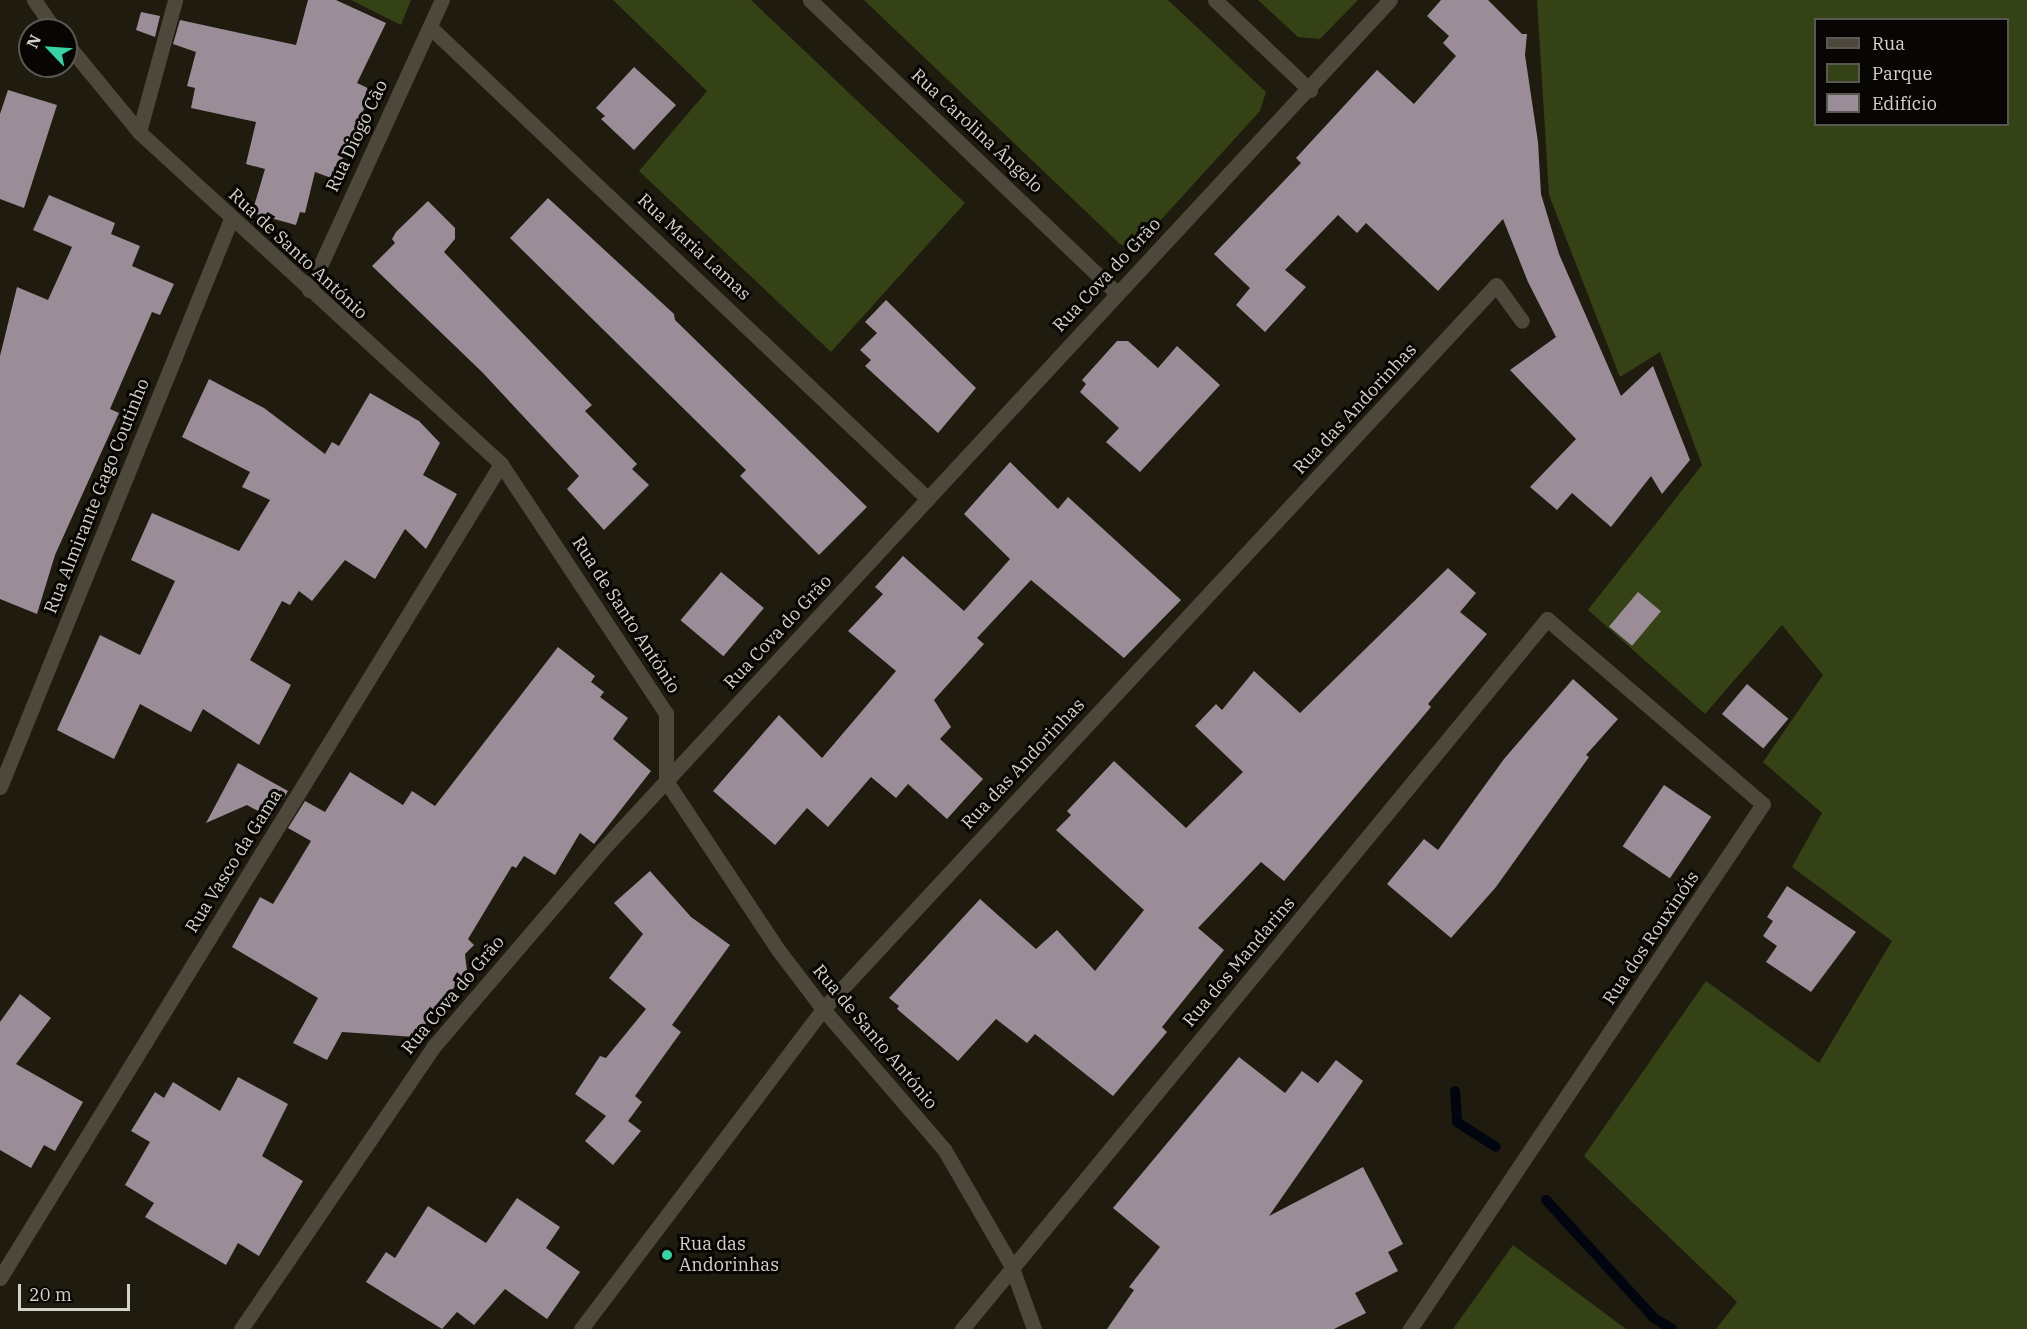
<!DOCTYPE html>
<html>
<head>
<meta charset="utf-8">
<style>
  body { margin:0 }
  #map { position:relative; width:2027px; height:1329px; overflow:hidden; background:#1f1b0f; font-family:"IBM Plex Serif",serif }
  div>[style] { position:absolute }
  .green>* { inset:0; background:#354215 }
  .stream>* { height:10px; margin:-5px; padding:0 5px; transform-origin:5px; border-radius:5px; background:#000510 }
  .building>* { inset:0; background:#9b8d98; transform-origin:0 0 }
  .minor>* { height:15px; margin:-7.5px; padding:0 7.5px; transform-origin:7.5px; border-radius:7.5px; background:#4d483b }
  .dots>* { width:16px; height:16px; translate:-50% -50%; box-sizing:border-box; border:3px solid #080603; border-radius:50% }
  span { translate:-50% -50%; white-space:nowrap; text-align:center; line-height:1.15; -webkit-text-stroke:6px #080603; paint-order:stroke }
  .street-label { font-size:18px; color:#d5d2cb }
  .poi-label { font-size:18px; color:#d5d2cb }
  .left { translate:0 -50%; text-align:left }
  .legend { position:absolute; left:1814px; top:18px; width:195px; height:108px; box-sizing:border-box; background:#080603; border:2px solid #5a5853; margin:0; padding:8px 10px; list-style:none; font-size:18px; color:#d5d2cb }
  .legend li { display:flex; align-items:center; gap:12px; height:30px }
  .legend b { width:30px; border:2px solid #5a5853 }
  .north { position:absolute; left:18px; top:18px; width:60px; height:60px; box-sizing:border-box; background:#080603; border:2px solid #5a5853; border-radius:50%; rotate:295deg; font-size:16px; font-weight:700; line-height:24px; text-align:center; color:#d5d2cb }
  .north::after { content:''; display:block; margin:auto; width:21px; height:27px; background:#39d4a5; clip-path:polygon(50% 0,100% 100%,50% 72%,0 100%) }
  .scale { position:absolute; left:18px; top:1284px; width:112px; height:27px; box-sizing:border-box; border:3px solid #d5d2cb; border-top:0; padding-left:8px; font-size:18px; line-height:21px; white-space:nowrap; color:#d5d2cb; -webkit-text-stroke:4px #080603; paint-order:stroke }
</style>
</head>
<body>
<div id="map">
  <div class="green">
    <i style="clip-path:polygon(351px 0,411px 0,401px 25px)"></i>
    <i style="clip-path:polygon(613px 0,751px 0,965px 203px,831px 352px,639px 171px,707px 91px)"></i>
    <i style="clip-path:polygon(864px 0,1168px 0,1266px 92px,1260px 111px,1139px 244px,1121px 245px)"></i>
    <i style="clip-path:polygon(1258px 0,1358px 0,1320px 39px,1298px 37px)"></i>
    <i style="clip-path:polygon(evenodd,1537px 0,2027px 0,2027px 1329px,1716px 1329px,1737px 1302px,1584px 1156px,1706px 981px,1819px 1063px,1892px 941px,1792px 867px,1822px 813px,1763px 762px,1823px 675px,1782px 625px,1705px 714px,1588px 610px,1702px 465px,1660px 352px,1620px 377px,1549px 195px,1537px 0,1816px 20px,2008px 20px,2008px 124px,1816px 124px,1816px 20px)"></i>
    <i style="clip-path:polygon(1513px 1245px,1626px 1329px,1453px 1329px)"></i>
  </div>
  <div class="stream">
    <i style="left:1455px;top:1091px;width:31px;rotate:86deg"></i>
    <i style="left:1457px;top:1122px;width:46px;rotate:32.7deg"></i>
    <i style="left:1546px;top:1200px;width:160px;rotate:47.5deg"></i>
    <i style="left:1654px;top:1318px;width:21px;rotate:31deg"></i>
  </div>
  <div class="building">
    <i style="clip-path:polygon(308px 0,336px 0,386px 23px,357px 83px,372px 90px,334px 179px,315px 172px,305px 213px,300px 212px,296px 225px,252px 213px,265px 169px,246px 164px,256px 122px,191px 108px,195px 88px,187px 86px,196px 52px,173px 44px,180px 20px,296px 45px)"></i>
    <i style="clip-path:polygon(1441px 0,1488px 0,1522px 34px,1527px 34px,1525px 55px,1538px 142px,1541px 194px,1559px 254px,1621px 396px,1653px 366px,1690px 460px,1662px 494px,1651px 476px,1611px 527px,1572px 493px,1557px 510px,1530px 487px,1576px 439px,1510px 370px,1556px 337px,1528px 282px,1503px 219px,1438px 291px,1366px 223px,1357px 233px,1338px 215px,1285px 270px,1306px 287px,1265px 332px,1236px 305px,1250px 288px,1214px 254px,1301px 163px,1296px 158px,1377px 70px,1414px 104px,1456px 56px,1443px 43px,1449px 36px,1427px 16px)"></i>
    <i style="clip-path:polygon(141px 12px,160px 16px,155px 37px,136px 30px)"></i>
    <i style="clip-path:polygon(634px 67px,676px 105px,634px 150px,601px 119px,605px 116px,596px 108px)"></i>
    <i style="clip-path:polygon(8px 90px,57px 105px,24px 208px,0 199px,0 114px)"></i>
    <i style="clip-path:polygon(49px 195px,115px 223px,111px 234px,140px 246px,132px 266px,174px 284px,160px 315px,152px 312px,110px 409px,119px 413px,55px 555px,37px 614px,0 599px,0 356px,17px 287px,48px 300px,72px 247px,33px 230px)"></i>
    <i style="clip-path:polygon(548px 198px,674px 314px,675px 320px,867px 507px,819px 555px,740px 476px,746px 470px,510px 238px)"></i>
    <i style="clip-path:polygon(428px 201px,455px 228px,455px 239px,444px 252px,592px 405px,585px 411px,637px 464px,632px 469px,649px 485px,604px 530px,567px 489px,579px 476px,482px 372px,372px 266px,395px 243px,392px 239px,396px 232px)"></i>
    <i style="clip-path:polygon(886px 300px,976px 388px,938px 433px,865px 366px,871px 360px,860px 350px,877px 333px,865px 322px)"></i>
    <i style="clip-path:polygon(1117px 341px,1128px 341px,1158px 368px,1177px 346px,1220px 385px,1140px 472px,1106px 442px,1119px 428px,1080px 392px,1086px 384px,1082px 380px)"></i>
    <i style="clip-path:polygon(209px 379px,264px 408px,325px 454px,332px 442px,339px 446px,370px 393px,419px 421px,440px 443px,423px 475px,457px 494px,426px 549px,405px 529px,375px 579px,345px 560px,312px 601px,299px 591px,290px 605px,282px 601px,250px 660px,291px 685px,259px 745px,203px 709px,191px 732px,140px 704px,114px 759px,57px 730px,100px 635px,140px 655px,175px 581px,131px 560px,152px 513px,239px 551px,270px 500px,242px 487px,250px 472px,182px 437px)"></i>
    <i style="clip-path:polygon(1010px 462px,1058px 509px,1068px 497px,1181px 600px,1124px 658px,1031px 580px,977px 638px,984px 644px,934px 700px,951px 727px,940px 739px,983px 779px,947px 819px,908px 784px,896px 798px,871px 777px,828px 827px,807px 808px,775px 845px,713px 791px,779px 715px,822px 758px,896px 671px,848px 631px,883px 594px,875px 587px,903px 556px,964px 611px,1010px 559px,964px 514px)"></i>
    <i style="clip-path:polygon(1448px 568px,1476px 593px,1460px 612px,1487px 634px,1428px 704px,1431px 707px,1284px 881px,1261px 862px,1198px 928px,1224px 950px,1162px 1027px,1167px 1032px,1113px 1096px,1035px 1034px,1027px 1043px,996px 1019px,958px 1061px,897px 1009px,899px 1006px,889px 998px,980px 899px,1036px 949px,1057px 930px,1095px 971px,1144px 910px,1056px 830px,1071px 815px,1067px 811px,1114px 761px,1186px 828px,1243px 772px,1195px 726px,1216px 704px,1222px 710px,1254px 671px,1300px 713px)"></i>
    <i style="left:721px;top:572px;width:56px;height:63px;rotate:40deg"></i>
    <i style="left:1638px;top:592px;width:30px;height:45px;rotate:40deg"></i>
    <i style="clip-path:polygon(558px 647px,595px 676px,591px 682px,604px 692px,600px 697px,628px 718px,613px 739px,651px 771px,594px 844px,580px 833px,555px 875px,524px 856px,516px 868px,512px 866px,468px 939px,474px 945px,465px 954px,467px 971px,415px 1037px,342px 1032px,327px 1060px,293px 1043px,318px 998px,232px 947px,260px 897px,273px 904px,311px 841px,288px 828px,305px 801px,325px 812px,350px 772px,403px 805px,412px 791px,435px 806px)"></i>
    <i style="clip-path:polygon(1573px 679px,1618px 719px,1586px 755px,1589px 757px,1496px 887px,1451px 938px,1387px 884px,1424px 839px,1438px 850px,1504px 759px)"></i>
    <i style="left:1747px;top:684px;width:54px;height:39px;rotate:40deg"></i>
    <i style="clip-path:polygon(238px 763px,288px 791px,271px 818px,247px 805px,206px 823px)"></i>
    <i style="left:1664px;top:785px;width:57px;height:74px;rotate:34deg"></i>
    <i style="clip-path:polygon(650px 871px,691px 917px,730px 945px,672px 1025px,681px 1032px,635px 1096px,642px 1102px,628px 1121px,641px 1131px,613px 1165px,585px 1141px,606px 1116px,575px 1094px,600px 1056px,606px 1058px,646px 1009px,609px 978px,643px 934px,614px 903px)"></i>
    <i style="clip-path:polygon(1787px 886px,1856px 932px,1811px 992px,1766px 962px,1777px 946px,1763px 936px,1773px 921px,1767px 917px)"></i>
    <i style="clip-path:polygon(20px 994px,51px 1018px,16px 1064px,83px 1102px,55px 1151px,44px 1145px,31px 1168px,0 1150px,0 1022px)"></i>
    <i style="clip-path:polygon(1239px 1057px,1285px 1093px,1302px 1071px,1318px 1083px,1336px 1060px,1363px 1081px,1269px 1216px,1363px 1167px,1403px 1244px,1388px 1252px,1398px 1271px,1355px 1293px,1366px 1313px,1334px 1329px,1107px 1329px,1134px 1290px,1129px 1287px,1160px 1247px,1113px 1208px)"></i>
    <i style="clip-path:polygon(238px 1077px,288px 1104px,262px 1156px,303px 1181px,259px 1256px,238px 1243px,226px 1265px,145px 1217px,154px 1203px,125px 1185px,150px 1142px,131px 1131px,155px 1092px,164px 1098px,173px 1082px,220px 1111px)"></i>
    <i style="clip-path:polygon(517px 1198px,560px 1227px,546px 1248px,580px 1272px,547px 1319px,505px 1289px,474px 1325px,457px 1312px,442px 1329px,366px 1282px,386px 1252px,395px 1258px,428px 1206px,486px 1243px)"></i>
  </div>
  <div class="minor">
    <i style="left:34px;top:0;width:37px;rotate:55deg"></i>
    <i style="left:810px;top:0;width:423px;rotate:43.7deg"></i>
    <i style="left:1215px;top:0;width:131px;rotate:43.5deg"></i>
    <i style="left:430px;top:27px;width:686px;rotate:43.46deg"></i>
    <i style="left:66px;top:43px;width:115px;rotate:50.6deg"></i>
    <i style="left:139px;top:132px;width:491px;rotate:42.5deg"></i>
    <i style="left:501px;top:464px;width:299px;rotate:56.5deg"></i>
    <i style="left:666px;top:713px;width:68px;rotate:90deg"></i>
    <i style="left:666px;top:781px;width:204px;rotate:56.4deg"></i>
    <i style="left:779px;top:951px;width:73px;rotate:52.8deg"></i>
    <i style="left:823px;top:1009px;width:185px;rotate:49.2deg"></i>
    <i style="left:944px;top:1149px;width:134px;rotate:60deg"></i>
    <i style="left:1011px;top:1265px;width:68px;rotate:70.2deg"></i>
    <i style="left:139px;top:132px;width:137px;rotate:-74.7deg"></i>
    <i style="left:309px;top:290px;width:319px;rotate:-65.4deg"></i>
    <i style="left:0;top:787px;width:613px;rotate:-67.87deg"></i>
    <i style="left:0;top:1278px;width:956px;rotate:-58.39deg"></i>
    <i style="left:241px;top:1329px;width:343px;rotate:-55.7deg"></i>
    <i style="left:434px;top:1046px;width:258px;rotate:-49.4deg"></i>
    <i style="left:602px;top:850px;width:1159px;rotate:-47.17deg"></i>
    <i style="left:581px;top:1329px;width:401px;rotate:-52.9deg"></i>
    <i style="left:823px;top:1009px;width:988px;rotate:-47.09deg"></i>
    <i style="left:1496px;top:285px;width:44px;rotate:54.2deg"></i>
    <i style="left:962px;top:1329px;width:920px;rotate:-50.51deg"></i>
    <i style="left:1547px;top:619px;width:284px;rotate:40.6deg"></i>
    <i style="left:1763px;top:804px;width:633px;rotate:123.92deg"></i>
  </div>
  <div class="dots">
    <i style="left:667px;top:1255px;background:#39d4a5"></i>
  </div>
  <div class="street-label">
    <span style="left:977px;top:131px;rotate:43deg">Rua Carolina Ângelo</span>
    <span style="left:357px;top:136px;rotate:-65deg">Rua Diogo Cão</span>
    <span style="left:694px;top:247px;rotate:43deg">Rua Maria Lamas</span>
    <span style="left:298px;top:254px;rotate:43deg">Rua de Santo António</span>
    <span style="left:1107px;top:275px;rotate:-47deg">Rua Cova do Grão</span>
    <span style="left:1355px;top:409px;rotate:-47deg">Rua das Andorinhas</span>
    <span style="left:97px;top:496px;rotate:-68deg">Rua Almirante Gago Coutinho</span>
    <span style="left:626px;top:615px;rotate:57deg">Rua de Santo António</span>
    <span style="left:778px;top:632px;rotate:-47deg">Rua Cova do Grão</span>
    <span style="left:1023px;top:764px;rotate:-47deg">Rua das Andorinhas</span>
    <span style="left:234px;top:861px;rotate:-58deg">Rua Vasco da Gama</span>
    <span style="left:1651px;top:938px;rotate:-56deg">Rua dos Rouxinóis</span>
    <span style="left:1239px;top:962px;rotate:-50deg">Rua dos Mandarins</span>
    <span style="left:453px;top:995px;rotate:-50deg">Rua Cova do Grão</span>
    <span style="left:875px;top:1037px;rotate:50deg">Rua de Santo António</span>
  </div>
  <div class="poi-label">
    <span class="left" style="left:679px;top:1255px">Rua das<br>Andorinhas</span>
  </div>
  <ul class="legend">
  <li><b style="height:8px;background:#4d483b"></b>Rua</li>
  <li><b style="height:16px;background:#354215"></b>Parque</li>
  <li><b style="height:16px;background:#9b8d98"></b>Edifício</li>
  </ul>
  <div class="north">N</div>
  <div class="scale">20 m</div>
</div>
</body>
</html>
